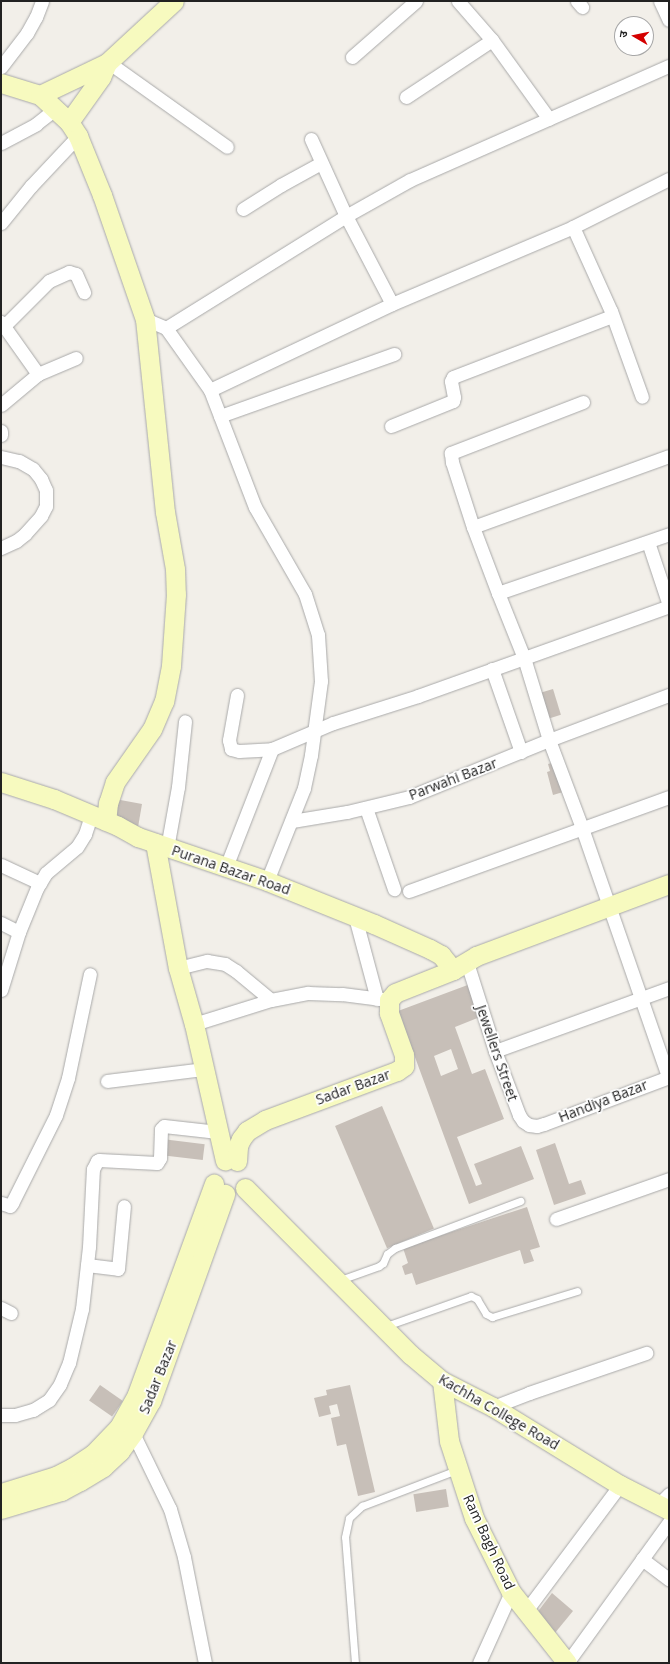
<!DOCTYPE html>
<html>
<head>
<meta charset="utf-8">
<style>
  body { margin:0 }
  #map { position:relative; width:670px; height:1664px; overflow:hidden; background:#f2efe9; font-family:"Open Sans","Noto Sans Devanagari",sans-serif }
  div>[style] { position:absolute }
  .building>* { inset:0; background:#c7bfb8; transform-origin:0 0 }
  .roads { filter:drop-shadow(0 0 1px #a9a9a9) drop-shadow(0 0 1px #a9a9a9) }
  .lane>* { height:7px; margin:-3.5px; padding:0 3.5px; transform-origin:3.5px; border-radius:3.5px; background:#fff }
  .street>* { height:13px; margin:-6.5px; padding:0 6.5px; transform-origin:6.5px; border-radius:6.5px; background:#fff }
  .secondary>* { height:19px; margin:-9.5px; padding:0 9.5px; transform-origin:9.5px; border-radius:9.5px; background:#f7fabf }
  span { translate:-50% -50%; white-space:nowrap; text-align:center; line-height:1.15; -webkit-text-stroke:3.5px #fff; paint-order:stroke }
  .street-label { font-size:14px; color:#222 }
  .frame { position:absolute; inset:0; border:2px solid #222; pointer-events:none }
  .north { position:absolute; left:614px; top:16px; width:40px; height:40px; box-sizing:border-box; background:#fff; border:1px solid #a7a7a7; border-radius:50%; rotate:279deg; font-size:11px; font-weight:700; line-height:16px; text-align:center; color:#222 }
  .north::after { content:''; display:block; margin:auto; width:14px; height:18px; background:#d40000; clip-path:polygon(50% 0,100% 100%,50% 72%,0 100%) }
</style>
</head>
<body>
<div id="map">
  <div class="building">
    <i style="left:553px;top:689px;width:27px;height:14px;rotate:73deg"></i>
    <i style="clip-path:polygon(562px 760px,570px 790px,553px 795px,547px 772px,550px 771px,548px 764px)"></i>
    <i style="clip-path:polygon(115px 799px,142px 804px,137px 833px,112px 821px)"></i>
    <i style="clip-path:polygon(evenodd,473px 983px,485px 1015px,455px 1027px,472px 1074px,485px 1069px,504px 1119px,457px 1137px,476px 1186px,482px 1184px,474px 1164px,521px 1146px,534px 1179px,469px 1204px,398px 1011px,473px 983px,451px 1049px,458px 1069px,441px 1076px,434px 1056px,451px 1049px)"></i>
    <i style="left:382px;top:1106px;width:133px;height:51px;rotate:67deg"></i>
    <i style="left:162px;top:1139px;width:43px;height:16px;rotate:7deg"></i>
    <i style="clip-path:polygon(555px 1143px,569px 1184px,581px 1180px,586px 1194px,554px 1205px,536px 1150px)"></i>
    <i style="clip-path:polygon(527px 1207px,540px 1247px,530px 1250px,534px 1261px,524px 1264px,520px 1250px,416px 1285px,412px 1273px,405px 1275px,402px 1266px,408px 1263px,403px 1248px)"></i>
    <i style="left:100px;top:1385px;width:28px;height:19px;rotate:35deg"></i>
    <i style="clip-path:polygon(350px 1385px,375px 1492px,358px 1496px,346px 1444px,337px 1446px,331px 1418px,340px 1416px,337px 1404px,329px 1406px,331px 1414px,319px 1417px,314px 1398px,327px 1395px,326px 1390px)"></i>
    <i style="left:446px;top:1489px;width:18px;height:33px;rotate:81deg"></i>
    <i style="clip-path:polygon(552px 1593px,573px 1611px,550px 1639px,533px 1618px)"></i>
  </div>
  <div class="roads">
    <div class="lane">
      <i style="left:340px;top:1280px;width:41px;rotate:-19.7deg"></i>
      <i style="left:379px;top:1266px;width:5px;rotate:-37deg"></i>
      <i style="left:383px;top:1263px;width:10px;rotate:-66deg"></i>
      <i style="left:387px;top:1254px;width:10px;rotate:-37deg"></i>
      <i style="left:395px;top:1248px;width:134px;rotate:-20.6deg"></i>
      <i style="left:386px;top:1326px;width:90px;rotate:-19.4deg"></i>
      <i style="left:471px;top:1296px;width:7px;rotate:27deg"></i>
      <i style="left:477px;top:1299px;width:17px;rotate:59deg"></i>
      <i style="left:486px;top:1314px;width:7px;rotate:27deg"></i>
      <i style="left:492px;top:1317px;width:89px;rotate:-17deg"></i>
      <i style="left:355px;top:1663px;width:126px;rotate:-94.5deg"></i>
      <i style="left:345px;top:1537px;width:19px;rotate:-78deg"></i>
      <i style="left:349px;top:1518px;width:18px;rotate:-43deg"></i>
      <i style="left:362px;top:1506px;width:102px;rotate:-20.8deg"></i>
    </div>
    <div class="street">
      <i style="left:458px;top:1px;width:52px;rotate:48.9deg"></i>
      <i style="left:492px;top:40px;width:97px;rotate:54.2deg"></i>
      <i style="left:577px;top:1px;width:8px;rotate:50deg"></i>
      <i style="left:660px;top:1px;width:21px;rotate:65deg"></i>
      <i style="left:352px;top:57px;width:85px;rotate:-41.2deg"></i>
      <i style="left:108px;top:62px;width:146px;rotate:35.5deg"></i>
      <i style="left:1px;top:67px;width:43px;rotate:-52.6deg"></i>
      <i style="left:27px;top:33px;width:18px;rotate:-61deg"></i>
      <i style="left:36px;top:17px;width:17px;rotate:-69deg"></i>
      <i style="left:406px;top:97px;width:103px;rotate:-33.5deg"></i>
      <i style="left:311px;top:139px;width:85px;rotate:65.6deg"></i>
      <i style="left:346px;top:216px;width:99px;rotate:62.4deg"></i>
      <i style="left:1px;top:143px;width:40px;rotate:-28deg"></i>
      <i style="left:36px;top:124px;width:24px;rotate:-38deg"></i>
      <i style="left:243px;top:209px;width:45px;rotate:-32.3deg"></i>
      <i style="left:281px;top:185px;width:46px;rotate:-28.8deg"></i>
      <i style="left:1px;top:223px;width:48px;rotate:-51deg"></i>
      <i style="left:31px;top:186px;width:69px;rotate:-46.8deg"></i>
      <i style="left:573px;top:227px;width:92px;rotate:65.7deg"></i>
      <i style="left:611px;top:311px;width:91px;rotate:70.2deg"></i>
      <i style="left:145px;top:319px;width:23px;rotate:23deg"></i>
      <i style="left:166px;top:328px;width:76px;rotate:54.6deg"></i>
      <i style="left:210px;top:390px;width:125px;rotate:69deg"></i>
      <i style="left:255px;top:507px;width:100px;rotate:60.1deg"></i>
      <i style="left:305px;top:594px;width:43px;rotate:72.4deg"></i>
      <i style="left:318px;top:635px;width:46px;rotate:86.3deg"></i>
      <i style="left:321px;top:681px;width:75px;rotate:97.7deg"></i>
      <i style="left:311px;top:755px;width:34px;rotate:102deg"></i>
      <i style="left:304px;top:788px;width:100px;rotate:111.7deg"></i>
      <i style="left:1px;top:322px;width:64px;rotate:54.6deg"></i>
      <i style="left:38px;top:374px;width:48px;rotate:140deg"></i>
      <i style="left:4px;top:326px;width:64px;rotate:-45deg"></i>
      <i style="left:49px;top:281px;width:22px;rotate:-24deg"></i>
      <i style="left:69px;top:272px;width:7px;rotate:16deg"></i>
      <i style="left:76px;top:274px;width:20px;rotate:66deg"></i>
      <i style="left:166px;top:328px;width:212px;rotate:-31.9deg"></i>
      <i style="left:346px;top:216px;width:73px;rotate:-29.4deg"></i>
      <i style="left:410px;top:180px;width:283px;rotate:-23.8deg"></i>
      <i style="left:38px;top:374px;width:41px;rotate:-22.8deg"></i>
      <i style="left:210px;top:390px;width:201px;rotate:-25.3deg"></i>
      <i style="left:392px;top:304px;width:197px;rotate:-23deg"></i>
      <i style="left:573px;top:227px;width:107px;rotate:-26.6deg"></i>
      <i style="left:583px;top:402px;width:142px;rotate:158.9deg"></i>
      <i style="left:451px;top:453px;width:9px;rotate:84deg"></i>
      <i style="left:452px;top:462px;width:68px;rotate:72.1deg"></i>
      <i style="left:473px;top:527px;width:71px;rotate:69.3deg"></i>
      <i style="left:498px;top:593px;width:181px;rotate:-19deg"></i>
      <i style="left:220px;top:416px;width:185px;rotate:-19.6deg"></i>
      <i style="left:391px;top:426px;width:67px;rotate:-22deg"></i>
      <i style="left:453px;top:401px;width:4px;rotate:-76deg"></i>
      <i style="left:454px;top:397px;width:16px;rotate:-101deg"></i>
      <i style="left:451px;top:381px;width:4px;rotate:-63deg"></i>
      <i style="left:453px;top:377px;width:170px;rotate:-21deg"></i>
      <i style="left:1px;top:431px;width:4px;rotate:90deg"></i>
      <i style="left:1px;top:457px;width:18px;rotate:13deg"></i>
      <i style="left:19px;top:461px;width:16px;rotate:30deg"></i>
      <i style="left:33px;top:469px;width:13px;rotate:51deg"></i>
      <i style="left:41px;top:479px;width:12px;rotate:66deg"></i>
      <i style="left:46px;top:490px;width:16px;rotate:90deg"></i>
      <i style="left:46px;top:506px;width:11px;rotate:117deg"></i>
      <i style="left:41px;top:516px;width:24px;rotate:132deg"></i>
      <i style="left:25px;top:534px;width:11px;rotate:142deg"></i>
      <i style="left:16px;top:541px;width:17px;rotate:155deg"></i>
      <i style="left:473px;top:527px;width:208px;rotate:-19.9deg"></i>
      <i style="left:648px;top:542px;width:66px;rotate:71.6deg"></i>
      <i style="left:498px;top:593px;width:70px;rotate:68.2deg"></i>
      <i style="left:524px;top:658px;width:86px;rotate:73deg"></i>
      <i style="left:549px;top:740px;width:94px;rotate:69.4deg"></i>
      <i style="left:582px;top:828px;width:263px;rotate:70.9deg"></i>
      <i style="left:492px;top:669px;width:88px;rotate:70.7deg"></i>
      <i style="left:237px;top:695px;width:46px;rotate:100.1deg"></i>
      <i style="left:229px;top:740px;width:9px;rotate:77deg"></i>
      <i style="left:231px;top:749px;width:8px;rotate:14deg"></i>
      <i style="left:239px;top:751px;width:33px;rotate:-3deg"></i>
      <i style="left:272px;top:749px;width:66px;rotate:-23.1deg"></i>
      <i style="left:333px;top:723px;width:89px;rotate:-17.6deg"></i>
      <i style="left:418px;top:696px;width:267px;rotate:-19.7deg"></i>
      <i style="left:366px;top:808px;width:86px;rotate:70.9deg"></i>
      <i style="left:292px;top:821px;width:56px;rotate:-9.3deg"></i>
      <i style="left:347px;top:812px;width:64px;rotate:-13.6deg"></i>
      <i style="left:409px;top:797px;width:151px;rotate:-22.2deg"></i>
      <i style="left:549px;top:740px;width:128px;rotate:-20.6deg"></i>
      <i style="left:167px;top:848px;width:62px;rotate:-79.8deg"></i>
      <i style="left:178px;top:787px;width:66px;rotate:-83.9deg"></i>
      <i style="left:1px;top:865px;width:43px;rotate:24.8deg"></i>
      <i style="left:226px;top:867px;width:127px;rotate:-68.7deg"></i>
      <i style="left:409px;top:891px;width:276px;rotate:-19.9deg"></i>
      <i style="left:355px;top:917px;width:85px;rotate:75deg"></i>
      <i style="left:1px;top:923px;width:20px;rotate:27deg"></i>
      <i style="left:178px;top:968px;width:30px;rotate:-14deg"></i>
      <i style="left:207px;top:961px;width:18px;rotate:9deg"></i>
      <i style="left:225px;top:964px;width:13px;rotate:32deg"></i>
      <i style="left:236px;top:971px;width:45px;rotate:39.6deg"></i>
      <i style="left:469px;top:969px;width:86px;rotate:72.4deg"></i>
      <i style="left:495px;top:1051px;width:68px;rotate:69.4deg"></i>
      <i style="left:519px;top:1115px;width:7px;rotate:56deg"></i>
      <i style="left:523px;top:1121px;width:7px;rotate:34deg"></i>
      <i style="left:529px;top:1125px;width:8px;rotate:7deg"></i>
      <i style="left:537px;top:1126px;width:7px;rotate:-16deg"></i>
      <i style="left:544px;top:1124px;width:134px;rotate:-20.6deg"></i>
      <i style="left:1px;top:990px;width:61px;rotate:-72.8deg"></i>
      <i style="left:19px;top:932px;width:48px;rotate:-67.8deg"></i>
      <i style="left:37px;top:888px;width:17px;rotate:-59deg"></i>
      <i style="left:46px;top:873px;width:40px;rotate:-40deg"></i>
      <i style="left:77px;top:847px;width:15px;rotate:-58deg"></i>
      <i style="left:85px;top:834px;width:20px;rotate:-72deg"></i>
      <i style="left:194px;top:1024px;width:81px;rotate:-17.3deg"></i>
      <i style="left:271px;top:1000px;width:38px;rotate:-11deg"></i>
      <i style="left:308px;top:993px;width:34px;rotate:2deg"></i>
      <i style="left:342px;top:994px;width:47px;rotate:7.3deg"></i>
      <i style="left:495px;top:1051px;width:185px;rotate:-19.9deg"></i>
      <i style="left:107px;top:1081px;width:98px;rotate:-7.1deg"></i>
      <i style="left:1px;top:1203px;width:9px;rotate:18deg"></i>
      <i style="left:10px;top:1206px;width:4px;rotate:-56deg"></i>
      <i style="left:12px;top:1203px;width:98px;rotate:-63.4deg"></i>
      <i style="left:56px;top:1115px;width:39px;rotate:-72deg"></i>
      <i style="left:68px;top:1078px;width:106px;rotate:-78.1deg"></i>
      <i style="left:556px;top:1219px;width:120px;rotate:-19.5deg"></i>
      <i style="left:87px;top:1265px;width:31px;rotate:7deg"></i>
      <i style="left:118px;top:1269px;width:63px;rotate:-84.6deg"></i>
      <i style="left:1px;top:1308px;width:11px;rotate:27deg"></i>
      <i style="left:493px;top:1407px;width:39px;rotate:-21deg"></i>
      <i style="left:529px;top:1393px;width:124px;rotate:-18.9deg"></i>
      <i style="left:1px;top:1415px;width:14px"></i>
      <i style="left:15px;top:1415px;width:19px;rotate:-16deg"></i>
      <i style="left:33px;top:1410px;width:19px;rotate:-32deg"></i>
      <i style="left:49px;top:1400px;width:19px;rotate:-55deg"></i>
      <i style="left:60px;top:1384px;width:23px;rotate:-67deg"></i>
      <i style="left:69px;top:1363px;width:56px;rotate:-76.5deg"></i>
      <i style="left:82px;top:1309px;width:62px;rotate:-83.6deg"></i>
      <i style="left:89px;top:1247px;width:78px;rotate:-87.1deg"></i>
      <i style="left:93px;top:1169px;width:9px;rotate:-63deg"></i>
      <i style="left:97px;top:1161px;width:2px;rotate:-27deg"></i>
      <i style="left:99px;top:1160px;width:58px;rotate:3deg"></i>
      <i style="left:157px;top:1163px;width:6px;rotate:-59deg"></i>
      <i style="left:160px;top:1158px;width:29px;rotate:-88deg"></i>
      <i style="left:161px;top:1129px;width:4px;rotate:-45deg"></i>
      <i style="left:164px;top:1126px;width:54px;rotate:6.3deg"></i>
      <i style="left:130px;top:1427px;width:91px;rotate:64deg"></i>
      <i style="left:170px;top:1509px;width:50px;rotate:73.7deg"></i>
      <i style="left:184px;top:1557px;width:108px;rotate:78.8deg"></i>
      <i style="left:659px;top:1504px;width:14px;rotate:-45deg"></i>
      <i style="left:642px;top:1559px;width:34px;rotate:37deg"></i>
      <i style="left:525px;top:1612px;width:159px;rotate:-53.2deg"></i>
      <i style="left:479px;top:1663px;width:78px;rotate:-65.7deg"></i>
      <i style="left:567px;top:1663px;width:174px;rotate:-54.1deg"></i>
    </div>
    <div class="secondary">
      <i style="left:1px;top:83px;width:41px;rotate:17.1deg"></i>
      <i style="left:40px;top:95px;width:74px;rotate:-25.5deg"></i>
      <i style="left:107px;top:63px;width:91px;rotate:-42.8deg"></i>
      <i style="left:40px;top:95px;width:40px;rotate:43deg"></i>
      <i style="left:69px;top:122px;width:17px;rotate:57deg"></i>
      <i style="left:78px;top:136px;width:64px;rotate:67.9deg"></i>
      <i style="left:102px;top:195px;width:131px;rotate:70.9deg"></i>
      <i style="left:145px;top:319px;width:194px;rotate:84.1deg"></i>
      <i style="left:165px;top:512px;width:58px;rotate:80deg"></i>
      <i style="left:175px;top:569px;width:25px;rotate:88deg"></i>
      <i style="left:176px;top:594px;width:72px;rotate:94deg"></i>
      <i style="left:171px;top:666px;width:36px;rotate:101deg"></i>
      <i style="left:164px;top:701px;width:30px;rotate:113deg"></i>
      <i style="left:152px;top:729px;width:65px;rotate:124.9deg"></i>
      <i style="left:115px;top:782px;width:22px;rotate:108deg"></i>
      <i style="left:108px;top:803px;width:18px;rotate:96deg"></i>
      <i style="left:69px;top:122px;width:55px;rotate:-54.6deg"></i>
      <i style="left:101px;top:77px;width:15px;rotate:-67deg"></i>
      <i style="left:1px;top:782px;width:56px;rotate:17.8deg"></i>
      <i style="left:54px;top:799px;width:69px;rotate:22.9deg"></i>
      <i style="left:118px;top:826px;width:23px;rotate:29deg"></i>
      <i style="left:138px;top:837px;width:136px;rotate:18.8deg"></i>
      <i style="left:267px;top:881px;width:115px;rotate:21.9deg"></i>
      <i style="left:374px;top:924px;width:61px;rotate:24.1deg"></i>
      <i style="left:430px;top:949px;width:13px;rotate:29deg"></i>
      <i style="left:441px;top:955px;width:19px;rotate:51deg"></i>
      <i style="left:155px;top:843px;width:127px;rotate:79.6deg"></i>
      <i style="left:178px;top:968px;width:58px;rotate:74.1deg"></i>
      <i style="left:194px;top:1024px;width:140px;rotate:77.2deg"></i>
      <i style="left:237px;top:1161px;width:15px;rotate:-86deg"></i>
      <i style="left:238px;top:1146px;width:8px;rotate:-67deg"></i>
      <i style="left:241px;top:1139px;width:10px;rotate:-53deg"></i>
      <i style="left:247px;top:1131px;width:21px;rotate:-31deg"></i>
      <i style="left:265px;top:1120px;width:141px;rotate:-20.4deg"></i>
      <i style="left:397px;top:1071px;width:9px;rotate:-36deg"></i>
      <i style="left:404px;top:1066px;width:11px;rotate:-90deg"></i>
      <i style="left:404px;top:1055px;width:45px;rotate:-109.7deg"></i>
      <i style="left:389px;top:1013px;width:13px;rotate:-90deg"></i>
      <i style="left:389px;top:1000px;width:9px;rotate:-49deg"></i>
      <i style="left:395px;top:993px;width:62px;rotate:-21.6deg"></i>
      <i style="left:453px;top:970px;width:27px;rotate:-31deg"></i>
      <i style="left:476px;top:956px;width:206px;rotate:-20.5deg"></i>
      <i style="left:245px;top:1188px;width:235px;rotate:45.2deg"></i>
      <i style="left:411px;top:1355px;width:40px;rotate:40deg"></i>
      <i style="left:442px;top:1381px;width:57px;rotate:27deg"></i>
      <i style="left:493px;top:1407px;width:149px;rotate:31.6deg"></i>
      <i style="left:620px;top:1485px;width:55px;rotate:27deg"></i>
      <i style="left:442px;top:1381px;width:60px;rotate:83.3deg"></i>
      <i style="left:449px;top:1441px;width:81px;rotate:72deg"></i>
      <i style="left:474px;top:1518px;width:83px;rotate:63.4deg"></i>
      <i style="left:511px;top:1592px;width:90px;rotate:51.7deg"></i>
      <i style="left:1px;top:1493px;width:58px;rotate:-17.2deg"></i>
      <i style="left:56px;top:1476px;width:18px;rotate:-27deg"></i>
      <i style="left:72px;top:1468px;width:25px;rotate:-34deg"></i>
      <i style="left:93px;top:1454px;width:37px;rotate:-46deg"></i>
      <i style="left:119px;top:1427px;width:38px;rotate:-61deg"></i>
      <i style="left:137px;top:1394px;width:224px;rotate:-69.9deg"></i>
      <i style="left:1px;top:1509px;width:63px;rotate:-16.7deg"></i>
      <i style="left:61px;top:1491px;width:21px;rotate:-28deg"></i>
      <i style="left:80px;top:1481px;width:27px;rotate:-31deg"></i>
      <i style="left:103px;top:1467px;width:23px;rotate:-43deg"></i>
      <i style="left:120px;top:1451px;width:22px;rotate:-54deg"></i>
      <i style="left:133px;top:1433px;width:37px;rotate:-61deg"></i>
      <i style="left:151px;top:1401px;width:220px;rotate:-70.3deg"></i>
    </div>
  </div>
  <div class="street-label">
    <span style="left:453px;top:779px;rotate:-21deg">Parwahi Bazar</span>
    <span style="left:231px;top:870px;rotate:19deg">Purana Bazar Road</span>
    <span style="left:497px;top:1053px;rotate:71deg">Jewellers Street</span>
    <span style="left:353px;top:1087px;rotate:-20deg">Sadar Bazar</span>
    <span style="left:603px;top:1101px;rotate:-21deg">Handiya Bazar</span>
    <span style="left:158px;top:1377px;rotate:-68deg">Sadar Bazar</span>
    <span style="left:499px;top:1412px;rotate:30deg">Kachha College Road</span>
    <span style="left:489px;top:1542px;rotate:65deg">Ram Bagh Road</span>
  </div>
  <div class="frame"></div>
  <div class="north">उ</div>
</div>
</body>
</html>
